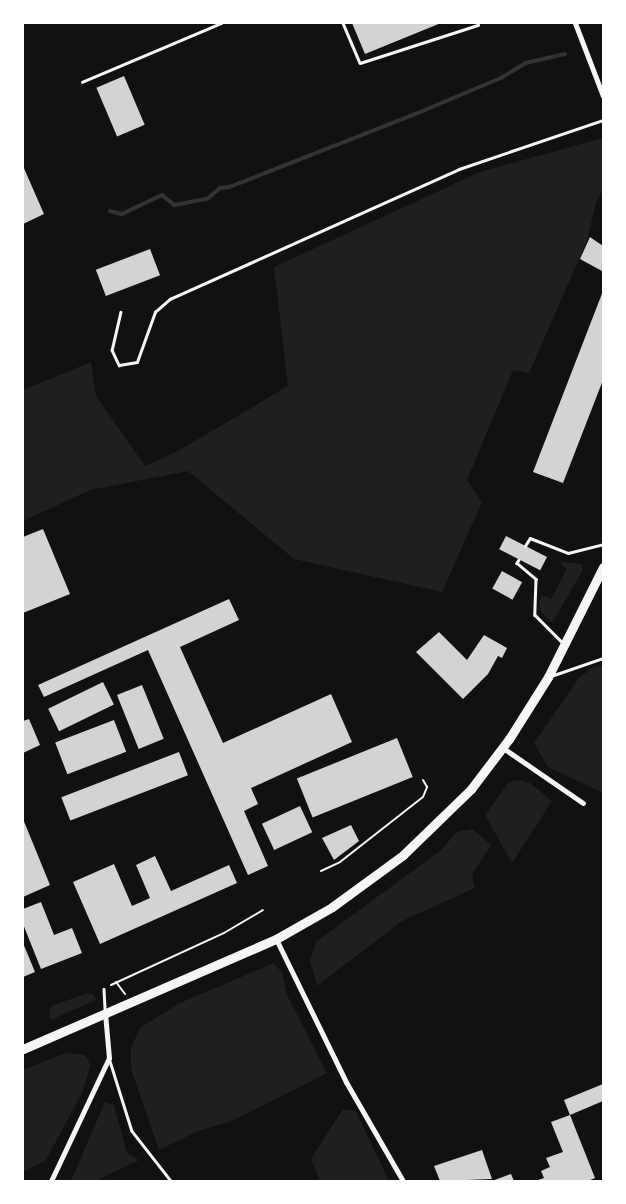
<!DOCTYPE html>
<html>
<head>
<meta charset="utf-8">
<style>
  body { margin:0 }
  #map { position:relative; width:626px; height:1204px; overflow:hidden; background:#111; font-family:"Playfair Display",serif }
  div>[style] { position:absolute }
  .green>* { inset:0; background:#202020 }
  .stream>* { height:3.5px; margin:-1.75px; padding:0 1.75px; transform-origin:1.75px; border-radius:1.75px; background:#333 }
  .building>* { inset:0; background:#d3d3d3; transform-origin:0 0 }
  .path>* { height:2px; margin:-1px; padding:0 1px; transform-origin:1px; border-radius:1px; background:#f5f5f5 }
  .service>* { height:2.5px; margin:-1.25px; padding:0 1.25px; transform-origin:1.25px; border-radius:1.25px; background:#f5f5f5 }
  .minor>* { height:5px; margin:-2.5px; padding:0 2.5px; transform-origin:2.5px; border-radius:2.5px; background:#f5f5f5 }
  .trunk>* { height:9px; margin:-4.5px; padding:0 4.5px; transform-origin:4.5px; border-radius:4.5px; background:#f5f5f5 }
  span { translate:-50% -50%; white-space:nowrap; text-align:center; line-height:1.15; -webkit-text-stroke:6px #fff; paint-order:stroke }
  .frame { position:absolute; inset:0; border:24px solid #fff; pointer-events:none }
</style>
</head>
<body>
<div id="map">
  <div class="green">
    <i style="clip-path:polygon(603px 138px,603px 190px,596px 202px,587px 241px,529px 373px,513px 370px,467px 480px,482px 502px,442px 592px,294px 559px,188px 471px,90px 490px,23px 521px,23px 390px,91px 362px,96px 396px,145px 466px,178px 451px,288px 386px,274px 267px,480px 172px)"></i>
    <i style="clip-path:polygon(564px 562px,581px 564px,583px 570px,552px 623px,541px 612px,539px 603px,542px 595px,551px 599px,567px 569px,560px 563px)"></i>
    <i style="clip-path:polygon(603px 665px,603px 793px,548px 767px,534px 743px,579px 678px,593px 667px)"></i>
    <i style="clip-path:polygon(518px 780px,530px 783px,552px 801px,512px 863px,485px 815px,509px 782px)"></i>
    <i style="clip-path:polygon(472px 829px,491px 845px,472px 874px,475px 888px,402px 921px,317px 986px,310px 961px,316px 942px,441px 850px,457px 832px)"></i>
    <i style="clip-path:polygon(274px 963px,282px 973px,287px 995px,327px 1073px,232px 1121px,198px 1131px,159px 1150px,131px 1069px,131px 1047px,141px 1027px,180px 1003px)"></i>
    <i style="clip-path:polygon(88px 993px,94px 995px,96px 1000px,51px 1020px,49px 1017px,51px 1006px)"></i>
    <i style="clip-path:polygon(65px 1053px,84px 1055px,88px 1060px,90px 1066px,83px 1091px,46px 1160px,23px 1172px,23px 1070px)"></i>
    <i style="clip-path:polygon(105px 1102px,114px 1105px,127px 1153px,139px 1160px,96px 1181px,71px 1181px)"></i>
    <i style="clip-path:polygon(343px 1109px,356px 1111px,388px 1179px,385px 1181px,320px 1181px,311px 1159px)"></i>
  </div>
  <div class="stream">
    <i style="left:110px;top:211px;width:12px;rotate:14deg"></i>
    <i style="left:122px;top:214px;width:44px;rotate:-25.4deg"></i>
    <i style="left:162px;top:195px;width:16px;rotate:38deg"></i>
    <i style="left:175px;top:205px;width:33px;rotate:-11deg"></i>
    <i style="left:207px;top:199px;width:17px;rotate:-40deg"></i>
    <i style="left:220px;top:188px;width:10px;rotate:-6deg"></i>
    <i style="left:230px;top:187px;width:210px;rotate:-21.5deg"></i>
    <i style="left:425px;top:110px;width:82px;rotate:-22.8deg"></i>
    <i style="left:501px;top:78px;width:29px;rotate:-31deg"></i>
    <i style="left:526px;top:63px;width:40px;rotate:-13deg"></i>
  </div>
  <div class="building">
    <i style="clip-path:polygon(352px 23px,441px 23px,365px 54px)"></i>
    <i style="left:124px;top:76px;width:53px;height:30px;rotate:67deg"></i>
    <i style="clip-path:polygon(23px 166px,44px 214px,23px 224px)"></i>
    <i style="clip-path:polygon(590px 237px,603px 246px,602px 271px,580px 259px)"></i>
    <i style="left:150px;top:249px;width:28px;height:58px;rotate:69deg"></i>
    <i style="clip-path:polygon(603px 291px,603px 380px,563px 483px,533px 472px)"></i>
    <i style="clip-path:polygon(43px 529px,70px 594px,23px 613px,23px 537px)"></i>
    <i style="left:506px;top:536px;width:46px;height:15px;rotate:27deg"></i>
    <i style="left:502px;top:571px;width:23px;height:20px;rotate:29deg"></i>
    <i style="clip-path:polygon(229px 599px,239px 620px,180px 647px,223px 743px,331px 694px,352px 742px,251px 788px,258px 804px,244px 811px,268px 866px,248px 875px,148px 650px,44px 697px,38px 685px)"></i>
    <i style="clip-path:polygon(439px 632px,467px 660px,484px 635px,507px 648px,502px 658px,498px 656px,488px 674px,463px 699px,416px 652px)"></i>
    <i style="left:103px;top:682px;width:25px;height:61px;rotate:64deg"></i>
    <i style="left:142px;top:685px;width:58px;height:27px;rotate:68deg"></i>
    <i style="clip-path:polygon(29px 719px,40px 745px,23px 753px,23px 721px)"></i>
    <i style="left:114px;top:720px;width:34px;height:63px;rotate:69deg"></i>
    <i style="left:397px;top:738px;width:42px;height:108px;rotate:68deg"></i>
    <i style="left:179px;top:752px;width:25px;height:126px;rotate:69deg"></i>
    <i style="left:300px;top:806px;width:29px;height:42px;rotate:65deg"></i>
    <i style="clip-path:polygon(23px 819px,50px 885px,23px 897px)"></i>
    <i style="clip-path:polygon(351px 825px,359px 841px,334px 860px,322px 838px)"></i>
    <i style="clip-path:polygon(155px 856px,171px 891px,229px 865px,237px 883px,100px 944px,73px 882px,114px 864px,132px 906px,150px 898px,136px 865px)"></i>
    <i style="clip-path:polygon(41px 902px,54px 935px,72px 928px,82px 953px,41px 969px,23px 924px,23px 909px)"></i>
    <i style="clip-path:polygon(23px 943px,35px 972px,23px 977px)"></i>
    <i style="clip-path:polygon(603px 1084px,603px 1101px,570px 1115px,564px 1100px)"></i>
    <i style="clip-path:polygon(570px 1115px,595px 1178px,588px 1181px,535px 1181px,544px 1178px,541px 1171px,550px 1167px,546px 1158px,563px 1152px,551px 1122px)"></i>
    <i style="clip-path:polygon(482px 1150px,492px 1179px,440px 1181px,434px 1166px)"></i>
    <i style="clip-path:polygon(511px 1174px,514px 1181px,492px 1181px)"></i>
  </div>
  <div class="path">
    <i style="left:321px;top:871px;width:21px;rotate:-25deg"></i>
    <i style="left:340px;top:862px;width:105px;rotate:-38.1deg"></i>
    <i style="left:423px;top:797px;width:11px;rotate:-68deg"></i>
    <i style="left:427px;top:787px;width:8px;rotate:-120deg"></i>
    <i style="left:116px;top:982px;width:15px;rotate:53deg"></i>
    <i style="left:111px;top:985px;width:124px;rotate:-24.7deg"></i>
    <i style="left:224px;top:933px;width:45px;rotate:-30.5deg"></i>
  </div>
  <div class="service">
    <i style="left:343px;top:23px;width:43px;rotate:67deg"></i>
    <i style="left:360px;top:63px;width:124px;rotate:-17.9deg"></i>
    <i style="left:82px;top:82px;width:151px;rotate:-23deg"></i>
    <i style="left:121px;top:312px;width:39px;rotate:103deg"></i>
    <i style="left:112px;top:350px;width:17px;rotate:65deg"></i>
    <i style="left:119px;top:365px;width:18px;rotate:-9deg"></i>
    <i style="left:137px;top:362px;width:53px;rotate:-70.2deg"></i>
    <i style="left:155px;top:312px;width:20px;rotate:-41deg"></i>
    <i style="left:170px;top:299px;width:317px;rotate:-24.2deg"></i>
    <i style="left:459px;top:169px;width:152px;rotate:-18.8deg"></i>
    <i style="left:525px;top:546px;width:9px;rotate:-58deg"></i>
    <i style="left:530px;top:538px;width:41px;rotate:21.5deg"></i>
    <i style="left:568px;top:553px;width:36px;rotate:-14deg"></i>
    <i style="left:519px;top:560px;width:4px;rotate:124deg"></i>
    <i style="left:517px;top:563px;width:25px;rotate:40deg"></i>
    <i style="left:536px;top:579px;width:36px;rotate:92deg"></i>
    <i style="left:535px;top:615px;width:40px;rotate:45deg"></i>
    <i style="left:551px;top:676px;width:55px;rotate:-19.1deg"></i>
    <i style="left:104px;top:989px;width:21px;rotate:87deg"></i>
    <i style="left:110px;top:1061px;width:73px;rotate:72.6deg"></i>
    <i style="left:132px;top:1131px;width:63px;rotate:52deg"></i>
  </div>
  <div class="minor">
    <i style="left:575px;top:23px;width:78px;rotate:69deg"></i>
    <i style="left:503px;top:748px;width:97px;rotate:34.5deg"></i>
    <i style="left:276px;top:939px;width:159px;rotate:63.9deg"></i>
    <i style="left:346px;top:1082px;width:114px;rotate:60.1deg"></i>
    <i style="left:51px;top:1181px;width:136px;rotate:-64.8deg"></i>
    <i style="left:109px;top:1058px;width:45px;rotate:-95.1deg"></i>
  </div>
  <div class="trunk">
    <i style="left:23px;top:1049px;width:276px;rotate:-23.5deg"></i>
    <i style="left:276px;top:939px;width:64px;rotate:-29.7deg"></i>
    <i style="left:332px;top:907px;width:88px;rotate:-36.2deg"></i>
    <i style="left:403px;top:855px;width:95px;rotate:-44.1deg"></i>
    <i style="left:471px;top:789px;width:63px;rotate:-52.8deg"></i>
    <i style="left:509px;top:739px;width:73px;rotate:-57.8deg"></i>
    <i style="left:548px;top:677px;width:123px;rotate:-63.4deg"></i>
  </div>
  <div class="frame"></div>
</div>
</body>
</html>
